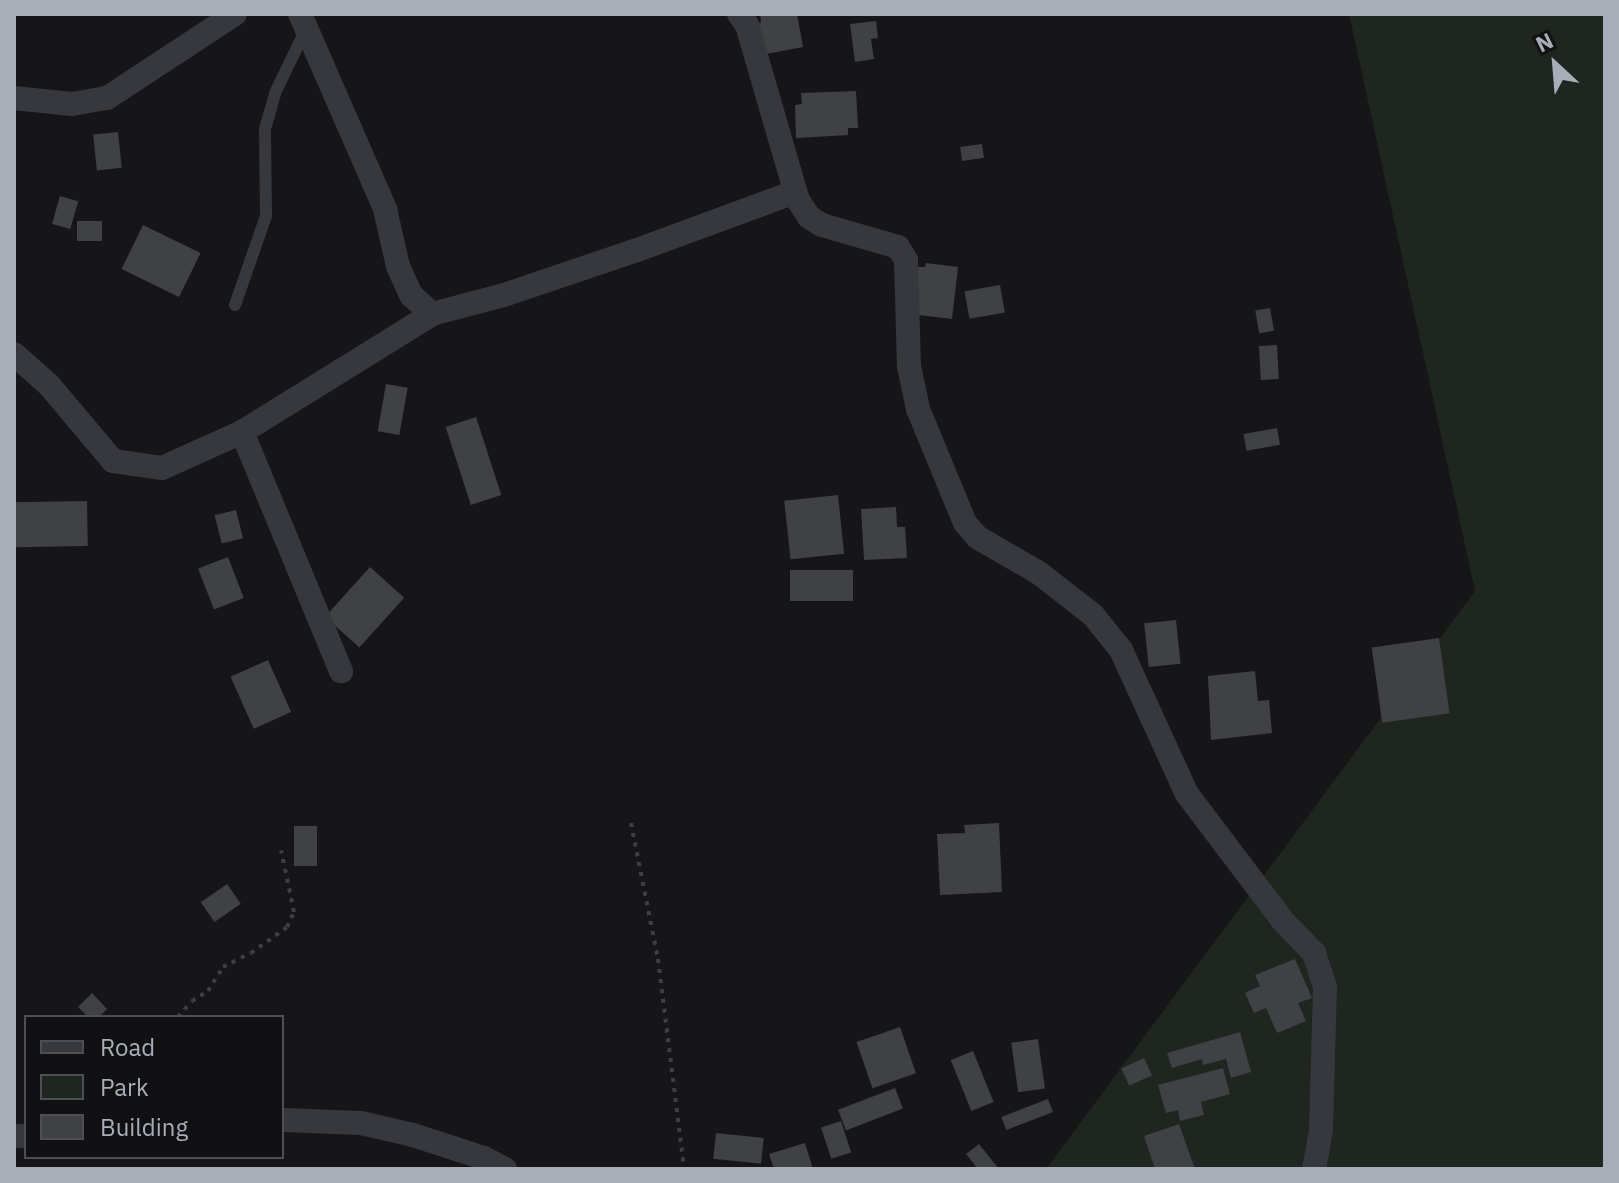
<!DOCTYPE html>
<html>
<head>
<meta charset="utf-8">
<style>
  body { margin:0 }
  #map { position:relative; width:1619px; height:1183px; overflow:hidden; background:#161618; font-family:"IBM Plex Sans",sans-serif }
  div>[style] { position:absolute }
  .green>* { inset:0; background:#1e261f }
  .building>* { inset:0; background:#404145; transform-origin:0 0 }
  .path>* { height:4px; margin-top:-2px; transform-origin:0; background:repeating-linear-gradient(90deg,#3d3f44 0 4px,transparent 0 10px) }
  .service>* { height:12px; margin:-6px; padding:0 6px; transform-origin:6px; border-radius:6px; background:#37383d }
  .minor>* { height:24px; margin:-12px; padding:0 12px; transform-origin:12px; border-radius:12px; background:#37383d }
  span { translate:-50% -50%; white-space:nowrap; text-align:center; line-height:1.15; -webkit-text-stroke:6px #111113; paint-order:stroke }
  .frame { position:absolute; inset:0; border:16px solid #a8adb8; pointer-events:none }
  .legend { position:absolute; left:24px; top:1015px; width:260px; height:144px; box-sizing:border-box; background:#111113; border:2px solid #4d4f55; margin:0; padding:10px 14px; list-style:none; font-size:24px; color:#a8adb8 }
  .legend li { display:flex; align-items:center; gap:16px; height:40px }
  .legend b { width:40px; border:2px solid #4d4f55 }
  .north { position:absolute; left:1515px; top:24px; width:80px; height:80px; -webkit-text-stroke:6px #111113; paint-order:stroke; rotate:334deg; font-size:22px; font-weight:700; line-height:32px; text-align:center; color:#a8adb8 }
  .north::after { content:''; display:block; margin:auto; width:28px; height:36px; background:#a8adb8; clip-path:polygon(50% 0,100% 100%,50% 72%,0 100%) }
</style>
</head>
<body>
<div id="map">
  <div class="green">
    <i style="clip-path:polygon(1349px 14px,1605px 14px,1605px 1169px,1046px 1169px,1475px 591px)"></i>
  </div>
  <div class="building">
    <i style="clip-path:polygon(760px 14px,797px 14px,803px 47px,760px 55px,754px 24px,761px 23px)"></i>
    <i style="clip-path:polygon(876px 21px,878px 38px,871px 39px,874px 59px,855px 62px,850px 24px)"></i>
    <i style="clip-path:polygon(856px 91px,858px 128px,848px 128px,848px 135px,796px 138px,795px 105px,802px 104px,801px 93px)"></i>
    <i style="left:118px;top:132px;width:36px;height:25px;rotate:84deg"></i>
    <i style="left:982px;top:144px;width:14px;height:22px;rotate:82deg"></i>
    <i style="left:60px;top:196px;width:19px;height:29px;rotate:16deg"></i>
    <i style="left:77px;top:221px;width:25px;height:20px"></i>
    <i style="left:143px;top:225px;width:64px;height:49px;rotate:26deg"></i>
    <i style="clip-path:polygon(926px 263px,958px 267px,952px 319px,910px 314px,916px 267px,925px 267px)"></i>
    <i style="left:1000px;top:285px;width:28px;height:36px;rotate:80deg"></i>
    <i style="left:1270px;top:308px;width:23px;height:15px;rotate:80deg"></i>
    <i style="left:1277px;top:345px;width:34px;height:18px;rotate:87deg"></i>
    <i style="left:386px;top:384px;width:22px;height:48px;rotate:10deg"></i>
    <i style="left:476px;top:417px;width:82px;height:32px;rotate:72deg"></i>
    <i style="left:1277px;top:428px;width:17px;height:34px;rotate:80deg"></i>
    <i style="left:838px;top:495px;width:59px;height:54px;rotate:84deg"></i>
    <i style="left:87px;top:501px;width:45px;height:73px;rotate:89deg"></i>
    <i style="clip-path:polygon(896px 507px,897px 527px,905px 527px,907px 558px,864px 560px,861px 509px)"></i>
    <i style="left:236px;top:510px;width:29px;height:22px;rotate:76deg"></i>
    <i style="left:228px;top:557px;width:44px;height:32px;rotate:69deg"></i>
    <i style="left:370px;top:567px;width:46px;height:67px;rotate:42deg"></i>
    <i style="left:790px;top:570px;width:63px;height:31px"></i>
    <i style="left:1176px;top:620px;width:44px;height:32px;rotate:84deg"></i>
    <i style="left:1439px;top:638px;width:76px;height:68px;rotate:82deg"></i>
    <i style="left:268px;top:660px;width:57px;height:41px;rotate:66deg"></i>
    <i style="clip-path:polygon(1255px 671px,1258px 701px,1269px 700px,1272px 733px,1211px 740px,1208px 676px)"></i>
    <i style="clip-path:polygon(999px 823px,1002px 892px,940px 895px,937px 834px,965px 833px,964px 825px)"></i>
    <i style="left:294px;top:826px;width:23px;height:40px"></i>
    <i style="left:227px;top:884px;width:24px;height:32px;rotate:55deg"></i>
    <i style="clip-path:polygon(1295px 959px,1312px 998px,1298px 1003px,1306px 1021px,1277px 1033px,1266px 1008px,1254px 1013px,1245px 993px,1260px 986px,1255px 975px)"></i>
    <i style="clip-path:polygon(92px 993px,107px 1009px,99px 1017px,88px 1017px,78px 1007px)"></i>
    <i style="left:900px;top:1027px;width:49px;height:46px;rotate:71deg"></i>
    <i style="clip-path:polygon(1240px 1032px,1251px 1072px,1231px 1078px,1226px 1059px,1203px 1065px,1202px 1059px,1172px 1068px,1167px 1053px)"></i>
    <i style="left:1038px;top:1039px;width:50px;height:27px;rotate:82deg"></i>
    <i style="left:973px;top:1051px;width:55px;height:24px;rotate:68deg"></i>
    <i style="left:1144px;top:1058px;width:19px;height:25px;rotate:65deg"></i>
    <i style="clip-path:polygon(1223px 1068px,1230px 1094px,1201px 1102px,1204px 1115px,1180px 1121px,1178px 1110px,1166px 1113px,1158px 1085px)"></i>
    <i style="left:895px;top:1088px;width:22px;height:61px;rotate:69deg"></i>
    <i style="left:1048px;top:1099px;width:14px;height:50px;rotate:69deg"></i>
    <i style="left:841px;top:1121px;width:33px;height:21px;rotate:72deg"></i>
    <i style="clip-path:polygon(1179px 1124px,1195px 1169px,1155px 1169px,1144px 1136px)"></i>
    <i style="left:716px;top:1133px;width:48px;height:26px;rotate:6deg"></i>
    <i style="clip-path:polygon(805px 1143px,813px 1169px,774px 1169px,769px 1154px)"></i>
    <i style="clip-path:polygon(979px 1144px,999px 1169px,978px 1169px,966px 1154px)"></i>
  </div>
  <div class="path">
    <i style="left:631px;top:823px;width:139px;rotate:78.8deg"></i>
    <i style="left:658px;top:959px;width:212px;rotate:82.9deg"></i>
    <i style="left:178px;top:1017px;width:21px;rotate:-49deg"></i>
    <i style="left:192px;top:1001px;width:19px;rotate:-32deg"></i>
    <i style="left:208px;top:991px;width:28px;rotate:-58deg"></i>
    <i style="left:223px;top:967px;width:31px;rotate:-27deg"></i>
    <i style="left:251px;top:953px;width:44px;rotate:-35.8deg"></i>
    <i style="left:287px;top:927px;width:17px;rotate:-65deg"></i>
    <i style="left:294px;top:912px;width:63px;rotate:-101.8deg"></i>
  </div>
  <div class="service">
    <i style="left:235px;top:305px;width:94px;rotate:-70.8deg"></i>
    <i style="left:266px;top:216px;width:87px;rotate:-90.7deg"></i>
    <i style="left:265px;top:129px;width:37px;rotate:-74deg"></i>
    <i style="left:275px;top:93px;width:71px;rotate:-64.2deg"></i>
  </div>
  <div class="minor">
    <i style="left:300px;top:14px;width:213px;rotate:66.4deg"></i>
    <i style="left:385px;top:209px;width:58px;rotate:77.2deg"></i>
    <i style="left:398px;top:266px;width:32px;rotate:66deg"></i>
    <i style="left:411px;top:295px;width:28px;rotate:42deg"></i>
    <i style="left:432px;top:314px;width:74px;rotate:-14.8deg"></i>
    <i style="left:504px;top:295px;width:144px;rotate:-18.7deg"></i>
    <i style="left:640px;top:249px;width:165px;rotate:-20.2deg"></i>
    <i style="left:739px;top:14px;width:14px;rotate:54deg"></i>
    <i style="left:747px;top:25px;width:182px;rotate:73.8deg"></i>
    <i style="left:798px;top:200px;width:20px;rotate:57deg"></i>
    <i style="left:809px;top:217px;width:15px;rotate:32deg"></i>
    <i style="left:822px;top:225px;width:79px;rotate:16.1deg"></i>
    <i style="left:898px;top:247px;width:15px;rotate:58deg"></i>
    <i style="left:906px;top:260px;width:106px;rotate:88.4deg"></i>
    <i style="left:909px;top:366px;width:44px;rotate:78.2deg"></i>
    <i style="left:918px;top:409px;width:123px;rotate:67.6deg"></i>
    <i style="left:965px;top:523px;width:18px;rotate:49deg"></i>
    <i style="left:977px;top:537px;width:72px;rotate:30.1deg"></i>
    <i style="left:1039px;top:573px;width:68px;rotate:37.9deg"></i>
    <i style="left:1093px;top:615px;width:45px;rotate:51.3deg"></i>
    <i style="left:1121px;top:650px;width:158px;rotate:65.4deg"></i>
    <i style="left:1187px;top:794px;width:159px;rotate:52.9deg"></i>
    <i style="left:1283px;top:921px;width:45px;rotate:45.9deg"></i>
    <i style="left:1314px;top:953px;width:36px;rotate:72deg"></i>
    <i style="left:1325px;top:987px;width:143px;rotate:91.6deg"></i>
    <i style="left:1321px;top:1130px;width:40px;rotate:100deg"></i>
    <i style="left:14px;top:98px;width:58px;rotate:5.9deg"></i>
    <i style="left:72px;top:104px;width:36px;rotate:-10deg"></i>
    <i style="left:107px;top:98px;width:153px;rotate:-33.3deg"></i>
    <i style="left:14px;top:354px;width:47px;rotate:41.5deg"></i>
    <i style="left:49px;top:385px;width:99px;rotate:49.9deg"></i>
    <i style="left:113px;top:461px;width:49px;rotate:8.1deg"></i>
    <i style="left:162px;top:468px;width:88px;rotate:-24.2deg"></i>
    <i style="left:242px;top:432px;width:224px;rotate:-31.8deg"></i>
    <i style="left:242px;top:432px;width:259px;rotate:67.5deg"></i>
    <i style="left:282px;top:1120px;width:79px;rotate:2.2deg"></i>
    <i style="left:361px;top:1123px;width:53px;rotate:13deg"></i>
    <i style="left:413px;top:1135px;width:75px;rotate:17.9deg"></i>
    <i style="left:484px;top:1158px;width:24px;rotate:28deg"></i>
    <i style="left:14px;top:1136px;width:12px"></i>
  </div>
  <div class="frame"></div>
  <ul class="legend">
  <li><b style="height:10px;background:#37383d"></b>Road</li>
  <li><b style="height:22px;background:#1e261f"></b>Park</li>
  <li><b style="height:22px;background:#404145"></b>Building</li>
  </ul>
  <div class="north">N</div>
</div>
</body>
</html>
